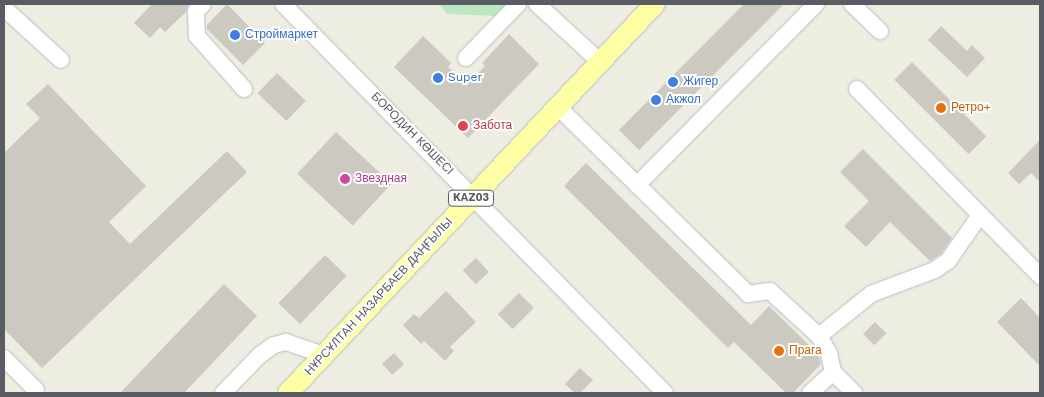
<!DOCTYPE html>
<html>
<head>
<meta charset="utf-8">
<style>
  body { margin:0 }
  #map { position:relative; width:1044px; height:397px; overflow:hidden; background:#eeede1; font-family:"Work Sans",sans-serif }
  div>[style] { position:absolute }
  .green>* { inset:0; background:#bbe8c2 }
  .building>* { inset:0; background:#cbc9c0; transform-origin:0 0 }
  .roads { filter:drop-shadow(0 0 1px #bbbdc4) drop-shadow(0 0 1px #bbbdc4) }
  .minor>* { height:16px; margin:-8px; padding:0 8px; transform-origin:8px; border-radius:8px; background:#fff }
  .major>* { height:20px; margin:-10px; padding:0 10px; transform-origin:10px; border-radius:10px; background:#feffa4 }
  .dots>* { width:14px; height:14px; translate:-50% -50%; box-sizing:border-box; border:2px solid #fff; border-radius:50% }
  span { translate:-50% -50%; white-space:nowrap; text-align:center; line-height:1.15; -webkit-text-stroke:4px #fff; paint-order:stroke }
  .shield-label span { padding:1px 4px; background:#fff; border:1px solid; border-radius:4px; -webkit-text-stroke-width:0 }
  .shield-label { font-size:11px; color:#595c63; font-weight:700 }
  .shop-label { font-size:12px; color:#366cbe }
  .left { translate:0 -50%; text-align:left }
  .food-label { font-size:12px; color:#c56008 }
  .health-label { font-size:12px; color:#be3a42 }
  .street-label { font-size:12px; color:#595c63 }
  .hotel-label { font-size:12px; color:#b23c85 }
  .frame { position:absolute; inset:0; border:5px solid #595c63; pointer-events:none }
</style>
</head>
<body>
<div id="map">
  <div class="green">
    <i style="clip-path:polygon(438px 4px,509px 4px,497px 16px,448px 14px)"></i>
  </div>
  <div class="building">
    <i style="clip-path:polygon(152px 4px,189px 4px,186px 12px,165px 32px,160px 27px,150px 38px,134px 23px)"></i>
    <i style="clip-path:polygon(227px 4px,265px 43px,243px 65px,207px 29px,207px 25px)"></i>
    <i style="clip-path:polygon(744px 4px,784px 4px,639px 150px,619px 130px)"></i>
    <i style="clip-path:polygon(941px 26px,967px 51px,972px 45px,985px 58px,967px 77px,928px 40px)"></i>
    <i style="clip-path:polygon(509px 34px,539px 64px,468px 138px,394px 67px,423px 36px,451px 63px,448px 67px,467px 85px,485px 66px,482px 63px)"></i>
    <i style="left:912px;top:62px;width:105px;height:25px;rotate:45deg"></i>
    <i style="left:277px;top:73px;width:40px;height:28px;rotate:44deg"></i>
    <i style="clip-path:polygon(48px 84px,146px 186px,109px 222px,130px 244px,227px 151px,247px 172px,42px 368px,4px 329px,4px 153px,40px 118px,26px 104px)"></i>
    <i style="left:336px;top:132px;width:76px;height:57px;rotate:43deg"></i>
    <i style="clip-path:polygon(1040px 140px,1040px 182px,1031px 173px,1019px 184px,1008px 173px)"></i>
    <i style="clip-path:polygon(863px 149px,952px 238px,941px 254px,930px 261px,890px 222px,866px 247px,844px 226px,869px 201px,840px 172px)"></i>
    <i style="clip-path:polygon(586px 163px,751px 325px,769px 306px,818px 354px,821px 364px,793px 393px,786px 393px,734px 342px,728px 348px,564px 186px)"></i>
    <i style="left:325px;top:255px;width:30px;height:67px;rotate:44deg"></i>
    <i style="left:476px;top:258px;width:19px;height:18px;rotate:47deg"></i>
    <i style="clip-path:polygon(224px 284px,257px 316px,184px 393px,120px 393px)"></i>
    <i style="clip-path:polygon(446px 291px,476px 322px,450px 347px,454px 351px,445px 361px,424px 341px,421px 344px,403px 325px,414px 314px,419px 318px)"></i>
    <i style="left:519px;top:293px;width:21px;height:30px;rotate:45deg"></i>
    <i style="clip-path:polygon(1021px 298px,1040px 318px,1040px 366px,997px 322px)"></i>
    <i style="left:875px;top:322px;width:16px;height:17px;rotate:45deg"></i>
    <i style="left:394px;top:353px;width:15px;height:16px;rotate:48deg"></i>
    <i style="clip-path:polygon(580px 368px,593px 380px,580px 393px,575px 393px,565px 384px)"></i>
  </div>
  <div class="roads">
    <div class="minor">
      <i style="left:203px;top:4px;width:10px;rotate:135deg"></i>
      <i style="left:196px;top:11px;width:25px;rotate:88deg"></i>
      <i style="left:197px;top:36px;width:71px;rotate:48.4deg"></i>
      <i style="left:283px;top:4px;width:545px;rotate:45.52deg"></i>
      <i style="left:537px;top:4px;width:86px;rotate:42.6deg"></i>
      <i style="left:852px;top:4px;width:39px;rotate:44deg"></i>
      <i style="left:4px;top:8px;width:77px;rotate:42.4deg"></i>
      <i style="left:466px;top:58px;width:75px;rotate:-46.1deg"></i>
      <i style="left:857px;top:89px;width:262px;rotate:45.6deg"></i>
      <i style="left:558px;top:107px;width:267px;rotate:44.5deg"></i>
      <i style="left:748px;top:294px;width:22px;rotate:-8deg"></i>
      <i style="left:770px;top:291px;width:67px;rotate:42.6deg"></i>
      <i style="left:819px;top:336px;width:20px;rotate:60deg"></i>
      <i style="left:829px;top:353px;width:19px;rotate:78deg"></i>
      <i style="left:833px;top:372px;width:30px;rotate:45deg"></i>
      <i style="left:637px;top:185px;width:255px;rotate:-45.3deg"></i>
      <i style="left:819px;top:336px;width:67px;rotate:-38.9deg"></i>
      <i style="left:871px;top:294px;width:68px;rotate:-20.6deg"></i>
      <i style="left:935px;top:270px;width:16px;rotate:-35deg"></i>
      <i style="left:948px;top:261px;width:56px;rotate:-55.2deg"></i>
      <i style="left:4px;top:358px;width:45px;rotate:45deg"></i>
      <i style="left:223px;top:393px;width:53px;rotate:-45.8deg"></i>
      <i style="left:260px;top:355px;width:17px;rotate:-36deg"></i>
      <i style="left:274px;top:345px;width:12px;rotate:-14deg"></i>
      <i style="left:286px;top:342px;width:40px;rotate:18.9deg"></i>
      <i style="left:810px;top:393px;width:31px;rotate:-42deg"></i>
    </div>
    <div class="major">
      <i style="left:288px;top:393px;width:535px;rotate:-46.67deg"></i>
    </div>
  </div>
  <div class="dots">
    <i style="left:235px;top:35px;background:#3f7fe0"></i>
    <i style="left:438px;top:78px;background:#3f7fe0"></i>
    <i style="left:673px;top:82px;background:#3f7fe0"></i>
    <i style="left:656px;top:100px;background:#3f7fe0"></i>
    <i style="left:941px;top:108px;background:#e8710a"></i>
    <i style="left:463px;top:126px;background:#e0444e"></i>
    <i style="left:345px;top:179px;background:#d1479c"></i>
    <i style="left:779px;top:351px;background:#e8710a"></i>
  </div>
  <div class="shield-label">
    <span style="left:471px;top:198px">KАZ03</span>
  </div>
  <div class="shop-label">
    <span class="left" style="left:245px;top:35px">Строймаркет</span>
    <span class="left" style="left:448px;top:78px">Super</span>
    <span class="left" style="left:683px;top:82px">Жигер</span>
    <span class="left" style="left:666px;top:100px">Акжол</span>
  </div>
  <div class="food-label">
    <span class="left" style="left:951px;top:108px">Ретро+</span>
    <span class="left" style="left:789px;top:351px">Прага</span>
  </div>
  <div class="health-label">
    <span class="left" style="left:473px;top:126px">Забота</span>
  </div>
  <div class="street-label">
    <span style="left:412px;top:134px;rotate:45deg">БОРОДИН КӨШЕСІ</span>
    <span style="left:379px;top:297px;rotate:-47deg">НҰРСҰЛТАН НАЗАРБАЕВ ДАҢҒЫЛЫ</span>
  </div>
  <div class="hotel-label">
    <span class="left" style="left:355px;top:179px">Звездная</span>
  </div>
  <div class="frame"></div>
</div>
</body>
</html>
